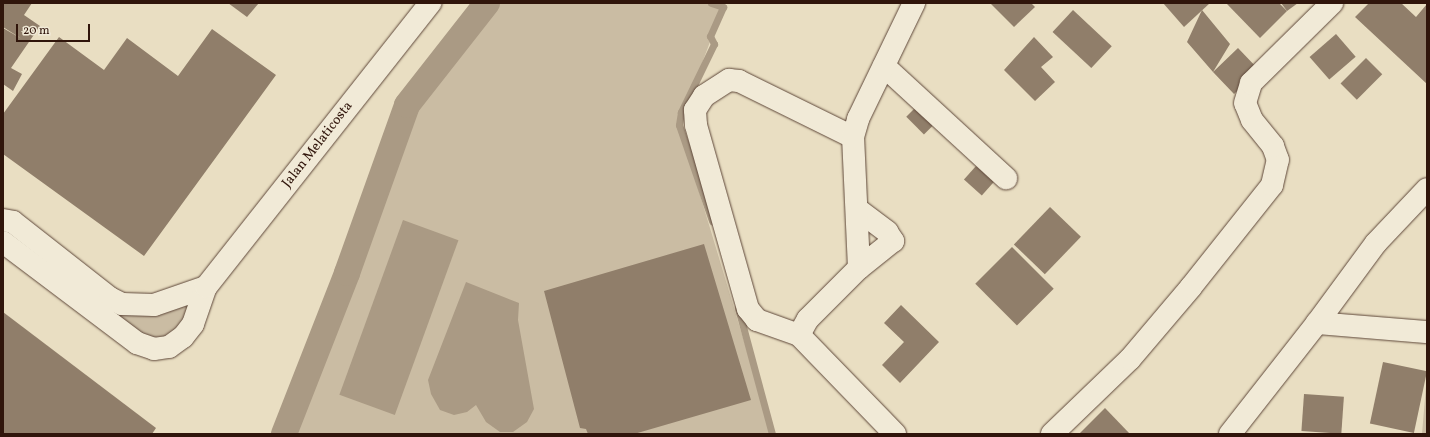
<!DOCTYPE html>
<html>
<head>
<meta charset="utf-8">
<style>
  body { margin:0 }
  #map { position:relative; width:1430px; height:437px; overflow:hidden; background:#e9dec2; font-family:Vollkorn,serif }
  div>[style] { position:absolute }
  .green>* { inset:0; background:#cabca3 }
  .water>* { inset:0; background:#aa9a84; transform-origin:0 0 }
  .stream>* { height:7px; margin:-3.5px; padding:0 3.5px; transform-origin:3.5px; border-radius:3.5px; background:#aa9a84 }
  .canal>* { height:26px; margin:-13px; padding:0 13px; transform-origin:13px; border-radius:13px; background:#aa9a84 }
  .building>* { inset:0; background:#907e6a; transform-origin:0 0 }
  .roads { filter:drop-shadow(0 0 1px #5e4739) drop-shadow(0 0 1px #5e4739) }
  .street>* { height:22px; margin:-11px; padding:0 11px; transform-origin:11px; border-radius:11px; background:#f1ead7 }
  span { translate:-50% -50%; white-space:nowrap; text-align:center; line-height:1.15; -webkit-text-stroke:3px #f1ead7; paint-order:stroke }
  .street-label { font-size:14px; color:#30150b }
  .frame { position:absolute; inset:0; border:4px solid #30150b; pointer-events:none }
  .scale { position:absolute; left:16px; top:24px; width:74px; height:18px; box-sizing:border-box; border:2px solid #30150b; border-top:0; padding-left:5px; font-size:12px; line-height:14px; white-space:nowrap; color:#30150b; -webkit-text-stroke:3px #f1ead7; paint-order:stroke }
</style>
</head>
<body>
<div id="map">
  <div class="green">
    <i style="clip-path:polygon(484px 3px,711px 3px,723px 7px,679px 125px,772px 434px,285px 434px,407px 105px)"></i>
    <i style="clip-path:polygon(188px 302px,191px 312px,172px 336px,153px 339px,114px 318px,115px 310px)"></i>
    <i style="clip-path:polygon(1427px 374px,1427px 434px,1422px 434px)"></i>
  </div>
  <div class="water">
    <i style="left:403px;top:220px;width:59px;height:186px;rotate:20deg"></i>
    <i style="clip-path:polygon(466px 282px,519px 303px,518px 320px,534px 409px,527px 422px,513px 432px,500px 432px,486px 422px,476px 405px,467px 412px,454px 415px,440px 410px,431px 394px,428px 380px)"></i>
  </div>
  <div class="stream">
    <i style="left:711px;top:3px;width:13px;rotate:18deg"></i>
    <i style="left:723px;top:7px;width:32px;rotate:114deg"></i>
    <i style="left:710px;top:36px;width:9px;rotate:63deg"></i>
    <i style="left:714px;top:44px;width:76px;rotate:115.9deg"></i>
    <i style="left:681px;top:112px;width:13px;rotate:99deg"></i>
    <i style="left:679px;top:125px;width:102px;rotate:71deg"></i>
    <i style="left:738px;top:308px;width:131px;rotate:74.9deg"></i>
  </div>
  <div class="canal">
    <i style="left:284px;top:434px;width:173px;rotate:-68.6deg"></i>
    <i style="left:347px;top:273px;width:178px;rotate:-70.3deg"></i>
    <i style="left:407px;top:105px;width:130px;rotate:-51.9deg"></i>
  </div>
  <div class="building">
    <i style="clip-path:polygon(3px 3px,32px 3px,24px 15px,40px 26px,11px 68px,22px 74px,13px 91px,3px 84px,3px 28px,22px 39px,3px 27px)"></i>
    <i style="clip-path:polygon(228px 3px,259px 3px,247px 17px)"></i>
    <i style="clip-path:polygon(990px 3px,1031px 3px,1035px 7px,1014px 27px)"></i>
    <i style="clip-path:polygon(1163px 3px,1210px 3px,1184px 27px)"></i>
    <i style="clip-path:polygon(1226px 3px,1279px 3px,1287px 11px,1260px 38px)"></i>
    <i style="clip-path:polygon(1281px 3px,1298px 3px,1287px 11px)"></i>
    <i style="clip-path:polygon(1369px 3px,1401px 3px,1416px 17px,1427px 4px,1427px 84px,1355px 17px)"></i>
    <i style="left:1073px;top:10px;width:53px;height:30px;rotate:43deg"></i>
    <i style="clip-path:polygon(1202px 10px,1230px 44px,1213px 72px,1238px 48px,1259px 70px,1234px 94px,1213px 72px,1187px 42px)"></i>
    <i style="clip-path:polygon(212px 29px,276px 75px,144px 256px,3px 154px,3px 114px,59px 37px,104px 70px,127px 38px,178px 76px)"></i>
    <i style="left:1336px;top:34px;width:30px;height:35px;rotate:49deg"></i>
    <i style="clip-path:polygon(1034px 37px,1053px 57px,1041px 67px,1055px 82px,1035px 101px,1004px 70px)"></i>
    <i style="left:1366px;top:58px;width:23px;height:36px;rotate:45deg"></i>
    <i style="left:919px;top:104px;width:25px;height:18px;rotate:45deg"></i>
    <i style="left:976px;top:166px;width:24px;height:18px;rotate:42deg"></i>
    <i style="left:1050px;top:207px;width:43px;height:52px;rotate:44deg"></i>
    <i style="clip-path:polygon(704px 244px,751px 400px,634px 434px,588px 434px,586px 429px,580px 428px,544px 291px)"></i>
    <i style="left:1012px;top:247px;width:59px;height:52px;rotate:45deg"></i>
    <i style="clip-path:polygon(901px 305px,939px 342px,900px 383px,882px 365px,904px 342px,884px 323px)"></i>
    <i style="clip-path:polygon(3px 312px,156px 428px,152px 434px,3px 434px)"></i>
    <i style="left:1383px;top:362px;width:45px;height:63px;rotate:12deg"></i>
    <i style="left:1304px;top:394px;width:40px;height:37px;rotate:4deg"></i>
    <i style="clip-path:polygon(1105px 408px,1130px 434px,1079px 434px)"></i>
  </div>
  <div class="roads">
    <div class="street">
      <i style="left:884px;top:66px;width:166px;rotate:42.6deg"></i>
      <i style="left:857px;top:209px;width:38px;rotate:37deg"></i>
      <i style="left:887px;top:232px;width:11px;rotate:56deg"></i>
      <i style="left:893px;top:241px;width:43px;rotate:141.5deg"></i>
      <i style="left:3px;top:220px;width:10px;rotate:11deg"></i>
      <i style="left:13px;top:222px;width:123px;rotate:38.1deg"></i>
      <i style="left:110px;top:298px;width:13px;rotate:27deg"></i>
      <i style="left:122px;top:304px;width:32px;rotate:2deg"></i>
      <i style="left:154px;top:305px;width:55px;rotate:-19.1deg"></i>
      <i style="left:3px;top:242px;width:168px;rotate:37deg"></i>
      <i style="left:137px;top:343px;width:18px;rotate:19deg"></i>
      <i style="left:154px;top:349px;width:15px;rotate:-8deg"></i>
      <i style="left:169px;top:347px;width:17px;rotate:-36deg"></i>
      <i style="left:183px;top:337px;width:16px;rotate:-52deg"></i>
      <i style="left:193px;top:324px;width:39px;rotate:-71deg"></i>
      <i style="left:206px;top:287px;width:362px;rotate:-51.7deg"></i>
      <i style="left:1317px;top:323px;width:110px;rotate:4.7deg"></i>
      <i style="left:799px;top:335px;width:45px;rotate:-160.3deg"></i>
      <i style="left:757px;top:320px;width:14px;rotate:-129deg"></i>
      <i style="left:748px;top:309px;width:191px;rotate:-105.8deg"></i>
      <i style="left:696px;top:125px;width:15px;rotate:-94deg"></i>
      <i style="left:695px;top:110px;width:17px;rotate:-57deg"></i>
      <i style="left:704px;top:96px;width:30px;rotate:-33deg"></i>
      <i style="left:729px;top:80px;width:10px;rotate:6deg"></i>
      <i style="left:739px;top:81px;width:127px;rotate:26.2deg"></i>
      <i style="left:895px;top:434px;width:138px;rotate:-134.1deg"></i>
      <i style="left:799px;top:335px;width:18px;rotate:-61deg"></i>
      <i style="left:808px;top:319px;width:72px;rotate:-45deg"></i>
      <i style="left:859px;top:268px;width:131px;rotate:-92.6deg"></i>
      <i style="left:853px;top:137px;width:19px;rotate:-74deg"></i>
      <i style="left:858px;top:119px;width:129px;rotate:-64.2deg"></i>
      <i style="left:1052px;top:434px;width:108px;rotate:-43.9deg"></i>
      <i style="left:1130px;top:359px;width:94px;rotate:-49.7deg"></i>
      <i style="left:1191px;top:287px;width:130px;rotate:-51.5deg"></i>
      <i style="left:1272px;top:185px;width:26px;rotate:-77deg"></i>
      <i style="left:1278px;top:160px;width:15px;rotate:-110deg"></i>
      <i style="left:1273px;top:146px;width:33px;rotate:-129deg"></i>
      <i style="left:1252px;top:120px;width:18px;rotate:-112deg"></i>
      <i style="left:1245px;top:103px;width:21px;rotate:-73deg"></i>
      <i style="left:1251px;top:83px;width:114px;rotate:-44.6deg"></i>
      <i style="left:1230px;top:434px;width:141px;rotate:-51.9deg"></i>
      <i style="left:1317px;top:323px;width:99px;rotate:-53.6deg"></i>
      <i style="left:1376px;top:243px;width:74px;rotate:-46.6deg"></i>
    </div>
  </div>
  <div class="street-label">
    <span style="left:318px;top:145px;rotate:-52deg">Jalan Melaticosta</span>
  </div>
  <div class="frame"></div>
  <div class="scale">20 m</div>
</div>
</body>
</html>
